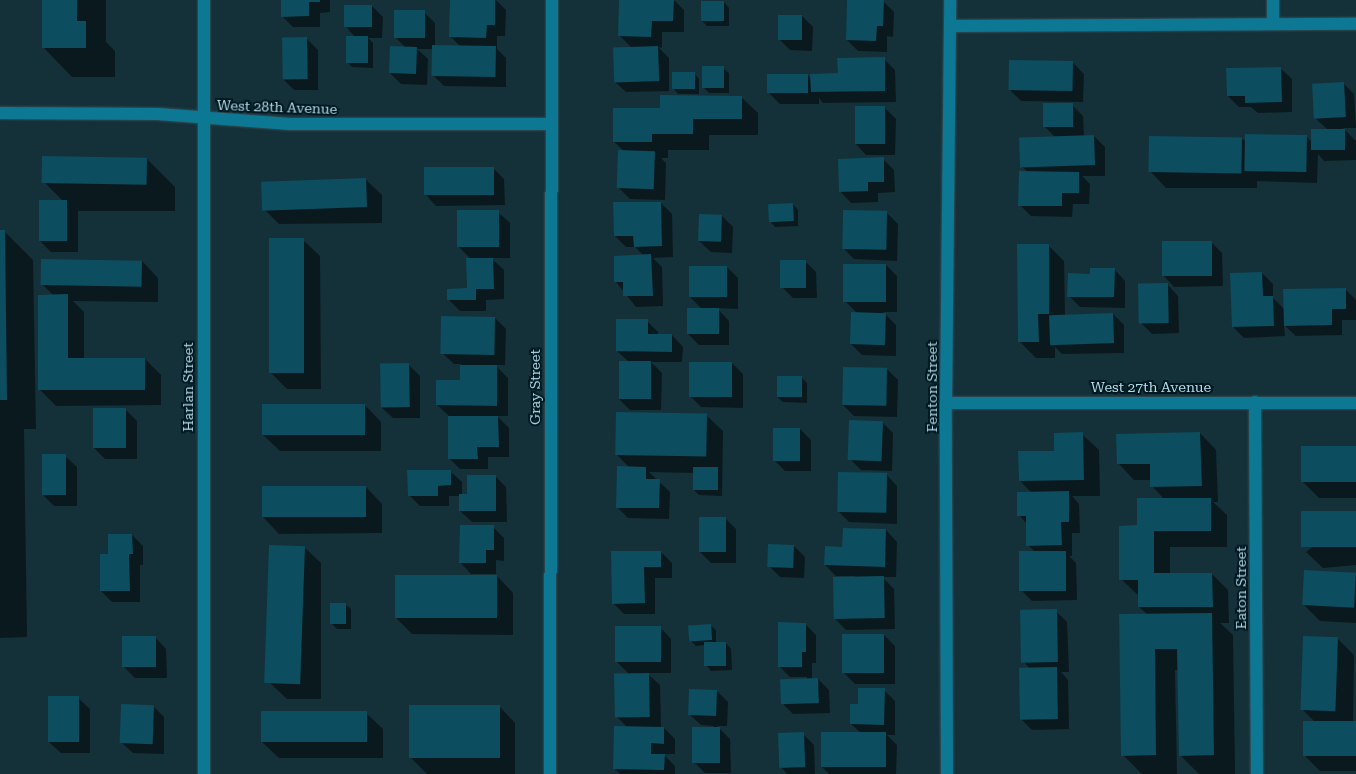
<!DOCTYPE html>
<html>
<head>
<meta charset="utf-8">
<style>
  body { margin:0 }
  #map { position:relative; width:1356px; height:774px; overflow:hidden; background:#143039; font-family:"Roboto Serif",serif }
  div>[style] { position:absolute }
  .shadow>* { inset:0; background:#0007 }
  .building>* { inset:0; background:#0c4d5f; transform-origin:0 0 }
  .roads { filter:drop-shadow(0 0 1px #324e58) drop-shadow(0 0 1px #324e58) }
  .minor>* { height:12px; margin:-6px; padding:0 6px; transform-origin:6px; border-radius:6px; background:#0d7893 }
  span { translate:-50% -50%; white-space:nowrap; text-align:center; line-height:1.15; -webkit-text-stroke:4px #001820; paint-order:stroke }
  .street-label { font-size:14px; color:#b1dae9 }
</style>
</head>
<body>
<div id="map">
  <div class="shadow">
    <i style="clip-path:polygon(43px 0,106px 0,106px 42px,115px 51px,115px 77px,72px 77px,44px 48px)"></i>
    <i style="clip-path:polygon(282px 0,330px 0,330px 12px,320px 13px,320px 27px,293px 27px,282px 16px)"></i>
    <i style="clip-path:polygon(451px 0,496px 0,506px 10px,505px 36px,497px 36px,497px 49px,506px 58px,506px 87px,444px 86px,433px 75px,433px 49px,417px 49px,428px 59px,427px 85px,401px 84px,390px 73px,406px 48px,396px 38px,424px 12px,435px 23px,435px 46px,461px 47px,450px 36px)"></i>
    <i style="clip-path:polygon(620px 0,674px 0,684px 10px,684px 32px,662px 32px,662px 48px,658px 47px,669px 58px,669px 91px,626px 92px,614px 81px,631px 47px,620px 36px)"></i>
    <i style="clip-path:polygon(883px 1px,894px 12px,893px 37px,887px 36px,887px 52px,858px 51px,847px 40px)"></i>
    <i style="clip-path:polygon(724px 2px,729px 8px,729px 26px,707px 26px,702px 21px)"></i>
    <i style="clip-path:polygon(372px 6px,383px 17px,382px 38px,368px 38px,373px 43px,373px 68px,352px 67px,347px 62px,355px 37px,345px 26px)"></i>
    <i style="clip-path:polygon(802px 16px,813px 27px,812px 51px,790px 50px,779px 39px)"></i>
    <i style="clip-path:polygon(307px 39px,318px 50px,318px 90px,294px 90px,283px 79px)"></i>
    <i style="clip-path:polygon(884px 59px,895px 70px,896px 102px,823px 103px,819px 98px,819px 104px,780px 104px,769px 93px,808px 75px,812px 80px,839px 74px)"></i>
    <i style="clip-path:polygon(1073px 63px,1084px 74px,1083px 102px,1021px 101px,1010px 90px)"></i>
    <i style="clip-path:polygon(723px 68px,729px 73px,729px 93px,709px 93px,704px 88px)"></i>
    <i style="clip-path:polygon(1280px 68px,1292px 79px,1292px 112px,1258px 113px,1251px 107px,1239px 107px,1228px 96px)"></i>
    <i style="clip-path:polygon(694px 73px,699px 79px,699px 94px,678px 94px,673px 88px)"></i>
    <i style="clip-path:polygon(1343px 83px,1354px 94px,1356px 128px,1343px 128px,1356px 141px,1356px 160px,1324px 161px,1318px 154px,1317px 183px,1257px 181px,1257px 188px,1166px 188px,1150px 171px,1241px 138px,1246px 142px,1306px 136px,1313px 143px,1328px 130px,1315px 118px)"></i>
    <i style="clip-path:polygon(741px 97px,758px 113px,758px 135px,709px 135px,709px 150px,668px 150px,668px 158px,661px 158px,666px 163px,665px 200px,630px 199px,619px 188px,624px 151px,614px 142px)"></i>
    <i style="clip-path:polygon(1072px 105px,1083px 116px,1084px 136px,1094px 136px,1105px 147px,1105px 176px,1082px 176px,1090px 184px,1089px 204px,1073px 204px,1072px 217px,1031px 216px,1020px 205px,1028px 172px,1021px 166px,1054px 136px,1045px 127px)"></i>
    <i style="clip-path:polygon(885px 108px,896px 119px,895px 155px,866px 155px,855px 143px)"></i>
    <i style="clip-path:polygon(146px 158px,175px 187px,175px 211px,78px 211px,78px 252px,51px 252px,40px 241px,63px 201px,44px 182px)"></i>
    <i style="clip-path:polygon(883px 159px,894px 170px,895px 192px,878px 193px,878px 202px,851px 203px,840px 191px)"></i>
    <i style="clip-path:polygon(493px 168px,504px 179px,505px 205px,436px 206px,425px 194px)"></i>
    <i style="clip-path:polygon(365px 179px,382px 195px,382px 223px,279px 224px,263px 208px)"></i>
    <i style="clip-path:polygon(661px 203px,672px 214px,673px 257px,653px 258px,662px 267px,663px 306px,636px 307px,616px 282px,644px 256px,635px 247px,626px 247px,615px 236px)"></i>
    <i style="clip-path:polygon(793px 204px,798px 210px,798px 226px,775px 227px,770px 221px)"></i>
    <i style="clip-path:polygon(498px 212px,510px 223px,510px 258px,491px 258px,504px 270px,504px 299px,486px 300px,486px 311px,460px 311px,449px 300px,468px 289px,471px 259px,459px 247px)"></i>
    <i style="clip-path:polygon(887px 213px,898px 224px,897px 261px,854px 259px,843px 248px)"></i>
    <i style="clip-path:polygon(722px 216px,733px 227px,732px 253px,711px 252px,699px 241px)"></i>
    <i style="clip-path:polygon(0 231px,4px 231px,33px 260px,36px 429px,24px 429px,27px 637px,0 638px)"></i>
    <i style="clip-path:polygon(303px 240px,320px 256px,321px 389px,287px 389px,271px 373px)"></i>
    <i style="clip-path:polygon(1211px 242px,1222px 253px,1223px 286px,1174px 287px,1163px 275px)"></i>
    <i style="clip-path:polygon(1048px 245px,1064px 261px,1065px 315px,1113px 314px,1124px 325px,1124px 353px,1062px 354px,1055px 347px,1055px 358px,1036px 358px,1020px 342px)"></i>
    <i style="clip-path:polygon(142px 261px,158px 278px,158px 302px,73px 301px,84px 312px,84px 359px,145px 359px,161px 375px,161px 405px,56px 406px,39px 389px,54px 296px,43px 285px)"></i>
    <i style="clip-path:polygon(805px 261px,816px 272px,817px 298px,793px 298px,782px 287px)"></i>
    <i style="clip-path:polygon(886px 265px,897px 276px,897px 312px,883px 312px,896px 325px,896px 356px,862px 355px,851px 344px,857px 313px,845px 301px)"></i>
    <i style="clip-path:polygon(727px 267px,738px 278px,738px 309px,717px 308px,729px 321px,729px 345px,699px 345px,688px 334px,702px 309px,690px 297px)"></i>
    <i style="clip-path:polygon(1114px 269px,1125px 281px,1125px 308px,1080px 307px,1069px 296px,1092px 275px)"></i>
    <i style="clip-path:polygon(1262px 273px,1273px 284px,1273px 298px,1284px 309px,1345px 289px,1356px 300px,1356px 320px,1342px 320px,1342px 335px,1296px 336px,1284px 325px,1285px 336px,1244px 338px,1233px 327px)"></i>
    <i style="clip-path:polygon(1167px 284px,1178px 296px,1179px 333px,1152px 334px,1141px 323px)"></i>
    <i style="clip-path:polygon(495px 318px,506px 329px,505px 365px,495px 365px,508px 378px,508px 416px,497px 416px,509px 428px,509px 457px,488px 457px,488px 469px,460px 469px,449px 458px,449px 416px,437px 405px,461px 381px,461px 364px,454px 364px,442px 353px)"></i>
    <i style="clip-path:polygon(647px 321px,658px 332px,658px 335px,672px 335px,683px 347px,682px 362px,651px 362px,662px 373px,661px 410px,630px 410px,619px 399px,629px 362px,617px 351px)"></i>
    <i style="clip-path:polygon(732px 363px,743px 374px,743px 408px,701px 407px,690px 396px)"></i>
    <i style="clip-path:polygon(409px 365px,420px 376px,420px 418px,393px 418px,381px 407px)"></i>
    <i style="clip-path:polygon(887px 369px,898px 380px,897px 417px,854px 416px,843px 405px)"></i>
    <i style="clip-path:polygon(802px 378px,807px 383px,807px 403px,783px 402px,777px 397px)"></i>
    <i style="clip-path:polygon(365px 405px,381px 422px,381px 451px,280px 451px,263px 435px)"></i>
    <i style="clip-path:polygon(126px 410px,137px 421px,137px 459px,105px 459px,94px 448px)"></i>
    <i style="clip-path:polygon(706px 415px,723px 431px,722px 496px,699px 495px,694px 490px,694px 473px,649px 472px,670px 492px,669px 519px,628px 518px,617px 507px,630px 468px,617px 455px)"></i>
    <i style="clip-path:polygon(882px 422px,893px 433px,892px 471px,861px 470px,850px 459px)"></i>
    <i style="clip-path:polygon(800px 429px,811px 440px,811px 471px,785px 471px,774px 460px)"></i>
    <i style="clip-path:polygon(1200px 433px,1216px 450px,1218px 502px,1213px 502px,1227px 515px,1227px 547px,1170px 547px,1170px 574px,1212px 574px,1228px 590px,1229px 623px,1220px 623px,1233px 635px,1235px 774px,1199px 774px,1180px 755px,1179px 670px,1175px 670px,1177px 774px,1142px 774px,1123px 755px,1148px 615px,1139px 607px,1139px 596px,1121px 579px,1139px 527px,1164px 499px,1152px 486px,1151px 480px,1134px 480px,1118px 463px)"></i>
    <i style="clip-path:polygon(1082px 434px,1099px 450px,1100px 496px,1072px 496px,1079px 504px,1080px 533px,1072px 533px,1072px 556px,1069px 556px,1076px 563px,1077px 600px,1032px 601px,1021px 590px,1035px 552px,1028px 545px,1027px 524px,1019px 515px,1032px 493px,1020px 481px)"></i>
    <i style="clip-path:polygon(1356px 448px,1356px 498px,1319px 498px,1302px 481px)"></i>
    <i style="clip-path:polygon(65px 456px,77px 467px,77px 506px,54px 506px,43px 495px)"></i>
    <i style="clip-path:polygon(450px 471px,462px 482px,462px 495px,468px 495px,495px 476px,506px 487px,507px 522px,472px 522px,460px 511px,460px 496px,449px 496px,449px 506px,420px 506px,409px 495px)"></i>
    <i style="clip-path:polygon(886px 474px,897px 486px,897px 524px,849px 522px,838px 511px)"></i>
    <i style="clip-path:polygon(366px 487px,382px 504px,382px 533px,279px 534px,263px 517px)"></i>
    <i style="clip-path:polygon(1356px 512px,1356px 565px,1323px 568px,1306px 552px)"></i>
    <i style="clip-path:polygon(725px 518px,736px 529px,736px 563px,711px 563px,700px 552px)"></i>
    <i style="clip-path:polygon(493px 527px,504px 538px,504px 561px,496px 560px,496px 574px,471px 574px,460px 562px)"></i>
    <i style="clip-path:polygon(886px 530px,897px 542px,896px 577px,882px 577px,894px 589px,895px 629px,846px 630px,835px 619px,855px 576px,836px 576px,825px 565px,844px 548px)"></i>
    <i style="clip-path:polygon(132px 535px,143px 546px,143px 565px,140px 565px,140px 602px,112px 602px,101px 591px,110px 555px)"></i>
    <i style="clip-path:polygon(794px 546px,805px 557px,804px 578px,780px 577px,769px 566px)"></i>
    <i style="clip-path:polygon(304px 547px,321px 563px,321px 699px,287px 699px,270px 683px)"></i>
    <i style="clip-path:polygon(661px 552px,672px 563px,672px 578px,655px 578px,655px 614px,624px 614px,613px 603px,613px 553px)"></i>
    <i style="clip-path:polygon(1356px 575px,1356px 623px,1320px 621px,1304px 605px)"></i>
    <i style="clip-path:polygon(497px 576px,513px 593px,513px 635px,412px 634px,396px 618px)"></i>
    <i style="clip-path:polygon(345px 604px,351px 609px,351px 629px,337px 629px,332px 624px)"></i>
    <i style="clip-path:polygon(1056px 611px,1067px 622px,1069px 672px,1061px 672px,1068px 680px,1069px 729px,1032px 730px,1021px 719px,1030px 669px,1023px 661px)"></i>
    <i style="clip-path:polygon(805px 624px,816px 635px,816px 663px,812px 663px,812px 679px,818px 679px,829px 690px,830px 713px,793px 714px,782px 703px,807px 680px,807px 677px,790px 677px,779px 666px)"></i>
    <i style="clip-path:polygon(710px 625px,716px 630px,716px 643px,726px 643px,731px 649px,732px 670px,711px 671px,706px 665px,706px 645px,696px 646px,691px 641px)"></i>
    <i style="clip-path:polygon(660px 627px,671px 639px,671px 673px,647px 673px,660px 685px,661px 728px,664px 728px,675px 739px,675px 754px,663px 754px,675px 766px,675px 774px,620px 774px,614px 768px,627px 727px,617px 717px,630px 675px,616px 661px)"></i>
    <i style="clip-path:polygon(884px 635px,895px 646px,895px 684px,855px 684px,844px 673px)"></i>
    <i style="clip-path:polygon(155px 637px,166px 649px,167px 678px,135px 678px,124px 667px)"></i>
    <i style="clip-path:polygon(1337px 638px,1354px 655px,1353px 722px,1356px 722px,1356px 771px,1320px 771px,1304px 755px,1315px 722px,1303px 710px)"></i>
    <i style="clip-path:polygon(884px 690px,895px 701px,895px 735px,887px 735px,897px 745px,896px 774px,829px 774px,822px 767px,861px 733px,851px 724px,859px 706px)"></i>
    <i style="clip-path:polygon(717px 691px,728px 702px,727px 726px,717px 726px,730px 739px,731px 773px,705px 773px,694px 762px,714px 726px,701px 725px,689px 714px)"></i>
    <i style="clip-path:polygon(78px 698px,90px 709px,90px 753px,61px 753px,49px 742px)"></i>
    <i style="clip-path:polygon(153px 706px,164px 717px,164px 754px,133px 753px,121px 742px)"></i>
    <i style="clip-path:polygon(499px 706px,515px 723px,515px 774px,427px 774px,410px 757px)"></i>
    <i style="clip-path:polygon(366px 713px,383px 729px,383px 758px,279px 758px,262px 742px)"></i>
    <i style="clip-path:polygon(803px 734px,814px 745px,815px 774px,787px 774px,781px 767px)"></i>
  </div>
  <div class="building">
    <i style="clip-path:polygon(42px 0,77px 0,77px 21px,86px 21px,86px 48px,42px 48px)"></i>
    <i style="clip-path:polygon(281px 0,320px 0,320px 2px,309px 2px,309px 16px,281px 17px)"></i>
    <i style="clip-path:polygon(450px 0,495px 0,495px 25px,487px 25px,486px 38px,449px 37px)"></i>
    <i style="clip-path:polygon(619px 0,674px 0,673px 21px,652px 21px,651px 37px,618px 36px)"></i>
    <i style="clip-path:polygon(847px 0,884px 0,883px 26px,877px 26px,876px 41px,846px 40px)"></i>
    <i style="left:701px;top:1px;width:23px;height:20px"></i>
    <i style="left:344px;top:5px;width:28px;height:22px"></i>
    <i style="left:425px;top:10px;width:28px;height:31px;rotate:90deg"></i>
    <i style="left:778px;top:15px;width:24px;height:25px"></i>
    <i style="left:346px;top:36px;width:22px;height:27px"></i>
    <i style="left:307px;top:37px;width:42px;height:25px;rotate:89deg"></i>
    <i style="left:432px;top:45px;width:64px;height:31px;rotate:1deg"></i>
    <i style="left:390px;top:46px;width:27px;height:27px;rotate:2deg"></i>
    <i style="left:658px;top:46px;width:35px;height:45px;rotate:88deg"></i>
    <i style="clip-path:polygon(885px 57px,885px 91px,811px 92px,810px 74px,838px 73px,837px 58px)"></i>
    <i style="left:1009px;top:60px;width:64px;height:30px;rotate:1deg"></i>
    <i style="left:702px;top:66px;width:22px;height:22px"></i>
    <i style="clip-path:polygon(1281px 67px,1282px 102px,1245px 103px,1245px 96px,1227px 96px,1226px 68px)"></i>
    <i style="left:672px;top:72px;width:23px;height:17px"></i>
    <i style="left:808px;top:74px;width:19px;height:41px;rotate:90deg"></i>
    <i style="left:1344px;top:82px;width:35px;height:32px;rotate:87deg"></i>
    <i style="clip-path:polygon(660px 95px,742px 96px,742px 119px,693px 119px,693px 134px,652px 134px,652px 142px,613px 142px,613px 108px,660px 108px)"></i>
    <i style="left:1073px;top:103px;width:24px;height:30px;rotate:90deg"></i>
    <i style="left:855px;top:106px;width:30px;height:38px"></i>
    <i style="left:1311px;top:129px;width:34px;height:21px"></i>
    <i style="left:1245px;top:134px;width:62px;height:37px;rotate:1deg"></i>
    <i style="left:1094px;top:135px;width:30px;height:75px;rotate:88deg"></i>
    <i style="left:1149px;top:136px;width:93px;height:36px;rotate:1deg"></i>
    <i style="left:618px;top:150px;width:37px;height:38px;rotate:2deg"></i>
    <i style="left:42px;top:156px;width:105px;height:27px;rotate:1deg"></i>
    <i style="clip-path:polygon(884px 157px,884px 182px,868px 182px,868px 191px,839px 192px,838px 159px)"></i>
    <i style="left:424px;top:167px;width:70px;height:28px"></i>
    <i style="clip-path:polygon(1019px 171px,1079px 172px,1079px 193px,1062px 193px,1062px 206px,1018px 206px)"></i>
    <i style="left:366px;top:178px;width:29px;height:105px;rotate:88deg"></i>
    <i style="left:39px;top:200px;width:28px;height:41px"></i>
    <i style="clip-path:polygon(613px 202px,661px 202px,662px 246px,634px 247px,633px 236px,614px 236px)"></i>
    <i style="left:793px;top:203px;width:18px;height:25px;rotate:87deg"></i>
    <i style="left:499px;top:210px;width:37px;height:42px;rotate:90deg"></i>
    <i style="left:843px;top:210px;width:44px;height:39px;rotate:1deg"></i>
    <i style="left:699px;top:214px;width:23px;height:27px;rotate:2deg"></i>
    <i style="clip-path:polygon(0 230px,5px 230px,7px 400px,0 400px)"></i>
    <i style="left:304px;top:238px;width:135px;height:35px;rotate:90deg"></i>
    <i style="left:1162px;top:241px;width:50px;height:35px"></i>
    <i style="clip-path:polygon(1017px 244px,1049px 244px,1049px 314px,1038px 314px,1039px 342px,1018px 342px)"></i>
    <i style="clip-path:polygon(651px 254px,653px 296px,623px 296px,623px 282px,614px 282px,614px 256px)"></i>
    <i style="clip-path:polygon(466px 258px,493px 258px,494px 289px,476px 289px,476px 300px,447px 300px,447px 289px,467px 288px)"></i>
    <i style="left:41px;top:259px;width:101px;height:26px;rotate:1deg"></i>
    <i style="left:780px;top:260px;width:26px;height:28px"></i>
    <i style="left:843px;top:264px;width:43px;height:38px"></i>
    <i style="left:689px;top:266px;width:38px;height:31px"></i>
    <i style="clip-path:polygon(1090px 268px,1115px 268px,1114px 297px,1067px 297px,1068px 273px,1090px 274px)"></i>
    <i style="clip-path:polygon(1262px 272px,1263px 296px,1273px 296px,1274px 326px,1232px 327px,1230px 273px)"></i>
    <i style="left:1168px;top:283px;width:40px;height:30px;rotate:89deg"></i>
    <i style="clip-path:polygon(1346px 288px,1346px 309px,1332px 309px,1332px 325px,1284px 326px,1283px 289px)"></i>
    <i style="clip-path:polygon(68px 294px,68px 358px,145px 358px,145px 390px,38px 390px,38px 295px)"></i>
    <i style="left:687px;top:308px;width:32px;height:26px"></i>
    <i style="left:851px;top:312px;width:35px;height:32px;rotate:2deg"></i>
    <i style="left:1113px;top:313px;width:30px;height:64px;rotate:88deg"></i>
    <i style="left:441px;top:316px;width:54px;height:38px;rotate:1deg"></i>
    <i style="clip-path:polygon(616px 319px,648px 319px,648px 334px,672px 334px,672px 352px,616px 351px)"></i>
    <i style="left:619px;top:361px;width:32px;height:38px"></i>
    <i style="left:689px;top:362px;width:43px;height:35px"></i>
    <i style="left:409px;top:363px;width:44px;height:29px;rotate:89deg"></i>
    <i style="clip-path:polygon(460px 365px,497px 365px,497px 406px,436px 405px,436px 380px,460px 380px)"></i>
    <i style="left:843px;top:367px;width:44px;height:38px;rotate:1deg"></i>
    <i style="left:777px;top:376px;width:25px;height:21px"></i>
    <i style="left:262px;top:404px;width:103px;height:31px"></i>
    <i style="left:93px;top:408px;width:33px;height:40px"></i>
    <i style="left:616px;top:412px;width:91px;height:43px;rotate:1deg"></i>
    <i style="clip-path:polygon(448px 416px,498px 416px,499px 447px,477px 447px,478px 459px,448px 459px)"></i>
    <i style="left:849px;top:420px;width:34px;height:40px;rotate:2deg"></i>
    <i style="left:773px;top:428px;width:27px;height:33px"></i>
    <i style="clip-path:polygon(1083px 432px,1084px 480px,1019px 481px,1018px 451px,1054px 451px,1054px 433px)"></i>
    <i style="clip-path:polygon(1200px 432px,1202px 486px,1150px 487px,1150px 464px,1117px 464px,1116px 434px)"></i>
    <i style="left:1301px;top:446px;width:55px;height:36px"></i>
    <i style="left:42px;top:454px;width:24px;height:41px"></i>
    <i style="clip-path:polygon(617px 466px,646px 467px,646px 479px,660px 479px,659px 508px,616px 508px)"></i>
    <i style="left:693px;top:467px;width:25px;height:23px"></i>
    <i style="clip-path:polygon(407px 470px,451px 470px,451px 485px,438px 486px,438px 496px,408px 496px)"></i>
    <i style="left:838px;top:472px;width:49px;height:40px;rotate:1deg"></i>
    <i style="clip-path:polygon(467px 475px,496px 475px,496px 511px,459px 511px,459px 494px,467px 494px)"></i>
    <i style="left:366px;top:486px;width:31px;height:104px;rotate:90deg"></i>
    <i style="clip-path:polygon(1069px 491px,1069px 522px,1061px 522px,1062px 545px,1026px 546px,1026px 516px,1017px 516px,1017px 492px)"></i>
    <i style="clip-path:polygon(1137px 498px,1211px 498px,1211px 531px,1154px 531px,1154px 573px,1212px 573px,1213px 607px,1138px 607px,1138px 580px,1119px 580px,1119px 526px,1137px 525px)"></i>
    <i style="left:1356px;top:511px;width:36px;height:55px;rotate:90deg"></i>
    <i style="left:699px;top:517px;width:27px;height:35px"></i>
    <i style="clip-path:polygon(460px 525px,494px 525px,494px 550px,486px 550px,486px 563px,459px 563px)"></i>
    <i style="clip-path:polygon(843px 528px,886px 529px,885px 567px,824px 565px,825px 546px,842px 547px)"></i>
    <i style="clip-path:polygon(108px 534px,132px 534px,133px 554px,129px 554px,130px 591px,100px 591px,100px 554px,108px 554px)"></i>
    <i style="left:768px;top:544px;width:26px;height:23px;rotate:2deg"></i>
    <i style="left:269px;top:545px;width:36px;height:138px;rotate:2deg"></i>
    <i style="clip-path:polygon(611px 551px,661px 551px,661px 567px,644px 567px,645px 603px,612px 604px)"></i>
    <i style="left:1019px;top:551px;width:47px;height:40px"></i>
    <i style="left:1304px;top:570px;width:52px;height:35px;rotate:3deg"></i>
    <i style="left:395px;top:575px;width:102px;height:43px"></i>
    <i style="left:884px;top:576px;width:42px;height:51px;rotate:89deg"></i>
    <i style="left:330px;top:603px;width:16px;height:21px"></i>
    <i style="left:1057px;top:609px;width:53px;height:37px;rotate:89deg"></i>
    <i style="clip-path:polygon(1212px 613px,1214px 755px,1179px 756px,1177px 649px,1155px 649px,1156px 755px,1121px 756px,1119px 614px)"></i>
    <i style="clip-path:polygon(778px 622px,806px 623px,806px 652px,802px 652px,802px 667px,778px 667px)"></i>
    <i style="left:711px;top:624px;width:16px;height:23px;rotate:86deg"></i>
    <i style="left:615px;top:626px;width:46px;height:36px"></i>
    <i style="left:842px;top:634px;width:42px;height:39px"></i>
    <i style="left:156px;top:636px;width:31px;height:34px;rotate:90deg"></i>
    <i style="left:1303px;top:636px;width:35px;height:74px;rotate:2deg"></i>
    <i style="left:704px;top:642px;width:22px;height:24px"></i>
    <i style="left:1057px;top:667px;width:52px;height:38px;rotate:89deg"></i>
    <i style="left:649px;top:673px;width:44px;height:35px;rotate:89deg"></i>
    <i style="left:818px;top:678px;width:25px;height:38px;rotate:88deg"></i>
    <i style="clip-path:polygon(858px 688px,885px 688px,884px 725px,850px 724px,850px 704px,858px 704px)"></i>
    <i style="left:689px;top:689px;width:28px;height:26px;rotate:2deg"></i>
    <i style="left:48px;top:696px;width:31px;height:46px"></i>
    <i style="left:121px;top:704px;width:33px;height:39px;rotate:2deg"></i>
    <i style="left:409px;top:705px;width:91px;height:53px"></i>
    <i style="left:367px;top:711px;width:31px;height:106px;rotate:90deg"></i>
    <i style="left:1303px;top:721px;width:53px;height:35px"></i>
    <i style="clip-path:polygon(614px 726px,664px 727px,664px 744px,651px 743px,651px 754px,665px 754px,664px 770px,613px 769px)"></i>
    <i style="left:692px;top:727px;width:28px;height:36px"></i>
    <i style="left:804px;top:732px;width:35px;height:26px;rotate:88deg"></i>
    <i style="left:821px;top:732px;width:65px;height:35px"></i>
  </div>
  <div class="roads">
    <div class="minor">
      <i style="left:1273px;top:0;width:24px;rotate:90deg"></i>
      <i style="left:950px;top:26px;width:406px;rotate:-0.3deg"></i>
      <i style="left:0;top:113px;width:158px;rotate:0.4deg"></i>
      <i style="left:158px;top:114px;width:132px;rotate:4.3deg"></i>
      <i style="left:290px;top:124px;width:262px"></i>
      <i style="left:1255px;top:402px;width:372px;rotate:89.7deg"></i>
      <i style="left:946px;top:403px;width:410px"></i>
      <i style="left:204px;top:774px;width:774px;rotate:-90deg"></i>
      <i style="left:550px;top:774px;width:774px;rotate:-89.85deg"></i>
      <i style="left:947px;top:774px;width:371px;rotate:-90.2deg"></i>
      <i style="left:946px;top:403px;width:403px;rotate:-89.4deg"></i>
    </div>
  </div>
  <div class="street-label">
    <span style="left:277px;top:107px;rotate:2deg">West 28th Avenue</span>
    <span style="left:188px;top:387px;rotate:-90deg">Harlan Street</span>
    <span style="left:535px;top:387px;rotate:-90deg">Gray Street</span>
    <span style="left:932px;top:387px;rotate:-90deg">Fenton Street</span>
    <span style="left:1151px;top:387px">West 27th Avenue</span>
    <span style="left:1241px;top:588px;rotate:-90deg">Eaton Street</span>
  </div>
</div>
</body>
</html>
